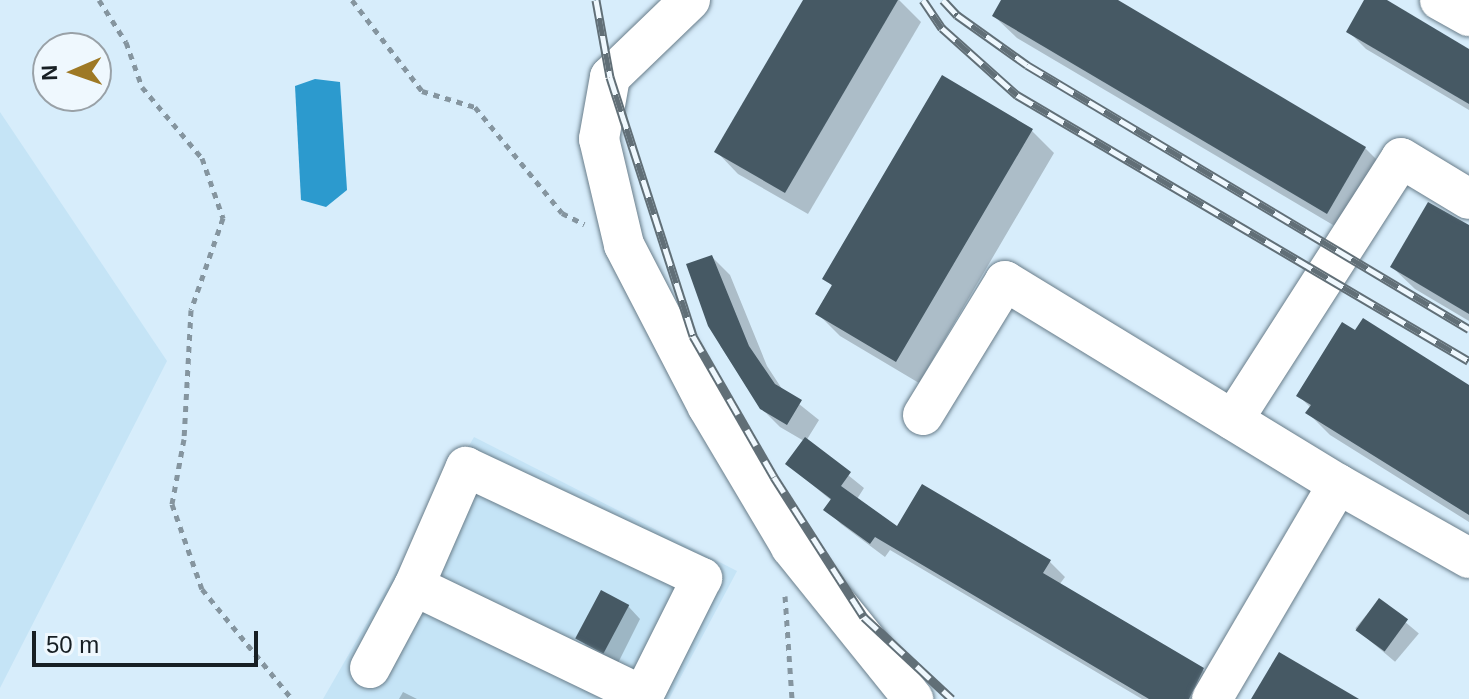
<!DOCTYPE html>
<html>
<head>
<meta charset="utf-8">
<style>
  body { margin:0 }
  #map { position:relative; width:1469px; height:699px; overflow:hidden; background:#d7edfb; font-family:Helvetica,sans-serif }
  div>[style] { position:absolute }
  .built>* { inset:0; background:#c5e4f6 }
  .water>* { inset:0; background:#2c9ace }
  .shadow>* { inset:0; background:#0003; transform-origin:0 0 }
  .building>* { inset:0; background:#465964; transform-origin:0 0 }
  .path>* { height:5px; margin-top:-2.5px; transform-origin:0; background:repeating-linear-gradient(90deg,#85959f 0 6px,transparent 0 12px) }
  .roads { filter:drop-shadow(0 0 2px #697d8a) drop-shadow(0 0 2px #697d8a) }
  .minor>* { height:40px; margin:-20px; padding:0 20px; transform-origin:20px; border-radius:20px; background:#fff }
  .rail>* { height:9px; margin-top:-4.5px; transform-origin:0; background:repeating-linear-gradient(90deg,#eff8fe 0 18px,#616f77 0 36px); box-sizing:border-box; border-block:2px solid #616f77 }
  span { translate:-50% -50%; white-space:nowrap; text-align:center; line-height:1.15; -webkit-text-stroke:8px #eff8fe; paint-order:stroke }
  .north { position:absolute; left:32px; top:32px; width:80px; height:80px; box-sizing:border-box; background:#eff8fe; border:2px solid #99a1a7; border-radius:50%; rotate:268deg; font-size:22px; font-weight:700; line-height:32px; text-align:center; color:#171f24 }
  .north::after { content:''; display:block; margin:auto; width:28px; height:36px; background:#9e7925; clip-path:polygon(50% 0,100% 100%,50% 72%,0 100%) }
  .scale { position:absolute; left:32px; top:631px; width:226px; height:36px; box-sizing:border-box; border:4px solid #171f24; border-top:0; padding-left:10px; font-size:24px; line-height:28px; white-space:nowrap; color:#171f24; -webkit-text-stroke:6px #eff8fe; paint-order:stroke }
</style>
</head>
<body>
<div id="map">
  <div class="built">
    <i style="clip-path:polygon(0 112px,167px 361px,0 688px)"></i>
    <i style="clip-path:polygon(474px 437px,737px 571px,669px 699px,323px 699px)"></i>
  </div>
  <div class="water">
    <i style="clip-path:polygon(315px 79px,340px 82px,347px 190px,326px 207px,301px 200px,295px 86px)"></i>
  </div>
  <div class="shadow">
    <i style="clip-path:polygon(805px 0,899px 0,921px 22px,808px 214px,738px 174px,716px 151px)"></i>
    <i style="clip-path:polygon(1003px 0,1114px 0,1365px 148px,1388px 171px,1350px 235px,1017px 38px,994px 16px)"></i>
    <i style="clip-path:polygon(1367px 0,1383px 0,1469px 51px,1469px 110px,1366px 49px,1348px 31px)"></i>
    <i style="clip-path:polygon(943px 78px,1032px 131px,1054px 153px,919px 383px,840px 336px,818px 314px,833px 287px,825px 278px)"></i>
    <i style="clip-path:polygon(1469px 228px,1469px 321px,1415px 289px,1392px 267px)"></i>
    <i style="clip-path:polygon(712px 257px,730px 275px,767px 366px,784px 392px,819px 420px,806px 441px,864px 488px,857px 499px,898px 529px,922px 487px,1050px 562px,1065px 577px,1059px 585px,1202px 669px,1217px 684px,1208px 699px,1142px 699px,890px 550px,885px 557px,841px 524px,826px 509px,832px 501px,787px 464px,804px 441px,780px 427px,761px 408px,721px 347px,689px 266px)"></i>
    <i style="clip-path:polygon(1469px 387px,1469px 522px,1330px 435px,1308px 413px,1311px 408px,1299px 396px)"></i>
    <i style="left:1379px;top:600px;width:52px;height:37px;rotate:40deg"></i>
    <i style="clip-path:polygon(628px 606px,640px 619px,618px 663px,591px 651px,579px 638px)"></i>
    <i style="clip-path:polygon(403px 692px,417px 699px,399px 699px)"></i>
  </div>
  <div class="building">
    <i style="clip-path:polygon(803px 0,898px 0,785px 193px,714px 152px)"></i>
    <i style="clip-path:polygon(1001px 0,1118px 0,1366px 147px,1327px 214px,992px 16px)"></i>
    <i style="clip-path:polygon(1364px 0,1387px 0,1469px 49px,1469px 104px,1346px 32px)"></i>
    <i style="clip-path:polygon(942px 75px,1033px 129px,896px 362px,815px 314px,832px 285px,822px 279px)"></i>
    <i style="clip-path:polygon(1428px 202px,1469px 225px,1469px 314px,1390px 267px)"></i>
    <i style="clip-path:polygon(712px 255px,749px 346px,775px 384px,802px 400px,787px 425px,760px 409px,708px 326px,686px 264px)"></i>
    <i style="clip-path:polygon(1363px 318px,1469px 385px,1469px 515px,1305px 413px,1311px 405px,1296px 396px,1342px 322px,1355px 330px)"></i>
    <i style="clip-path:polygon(805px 437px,851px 472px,841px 486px,897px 526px,922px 484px,1051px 560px,1043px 573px,1204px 668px,1189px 699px,1149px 699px,875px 537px,870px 544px,823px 510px,831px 499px,785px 464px)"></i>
    <i style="left:601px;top:590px;width:32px;height:55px;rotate:28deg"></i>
    <i style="left:1379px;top:598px;width:36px;height:40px;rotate:36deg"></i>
    <i style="clip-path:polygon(1279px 652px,1359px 699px,1251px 699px)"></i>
  </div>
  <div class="path">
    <i style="left:99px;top:0;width:50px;rotate:57.3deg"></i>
    <i style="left:126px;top:42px;width:48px;rotate:70.4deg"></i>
    <i style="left:142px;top:87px;width:93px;rotate:49.8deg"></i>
    <i style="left:202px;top:158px;width:64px;rotate:70.7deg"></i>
    <i style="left:223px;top:218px;width:97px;rotate:109.2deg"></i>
    <i style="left:191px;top:310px;width:129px;rotate:93.1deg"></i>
    <i style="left:184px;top:439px;width:66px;rotate:100.5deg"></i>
    <i style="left:172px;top:504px;width:90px;rotate:70.6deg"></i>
    <i style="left:202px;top:589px;width:142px;rotate:50.7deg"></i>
    <i style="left:352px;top:0;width:115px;rotate:52.4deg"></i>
    <i style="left:422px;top:91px;width:55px;rotate:16.8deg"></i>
    <i style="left:475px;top:107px;width:137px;rotate:50.6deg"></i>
    <i style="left:562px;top:213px;width:25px;rotate:27deg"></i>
    <i style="left:785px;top:596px;width:103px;rotate:86.1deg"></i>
  </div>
  <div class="roads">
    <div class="minor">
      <i style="left:690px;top:0;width:111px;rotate:136.1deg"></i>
      <i style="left:610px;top:77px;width:63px;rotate:100.1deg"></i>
      <i style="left:599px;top:139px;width:109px;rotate:76.7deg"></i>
      <i style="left:624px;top:245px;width:182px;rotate:62.6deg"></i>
      <i style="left:708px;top:407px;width:163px;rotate:59.3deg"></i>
      <i style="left:791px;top:547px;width:195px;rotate:51.2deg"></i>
      <i style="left:1440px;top:0;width:33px;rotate:29deg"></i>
      <i style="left:923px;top:415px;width:157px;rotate:-58.5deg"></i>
      <i style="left:1005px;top:281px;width:390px;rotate:31.4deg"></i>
      <i style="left:1338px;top:484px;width:150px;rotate:29.5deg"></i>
      <i style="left:1233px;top:420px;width:311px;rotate:-57.3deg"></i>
      <i style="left:1401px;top:158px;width:79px;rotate:31.1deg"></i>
      <i style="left:466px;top:467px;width:261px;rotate:25.2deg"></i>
      <i style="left:702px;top:578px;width:132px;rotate:116.6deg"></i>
      <i style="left:643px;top:696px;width:254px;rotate:-154.3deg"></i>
      <i style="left:414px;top:586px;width:130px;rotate:-66.4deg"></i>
      <i style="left:370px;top:668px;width:93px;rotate:-61.8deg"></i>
      <i style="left:1212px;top:699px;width:249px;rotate:-59.6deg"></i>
    </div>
  </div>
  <div class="rail">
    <i style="left:596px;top:0;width:78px;rotate:79.7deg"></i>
    <i style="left:610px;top:77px;width:272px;rotate:72.2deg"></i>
    <i style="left:693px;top:336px;width:163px;rotate:60.1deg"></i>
    <i style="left:774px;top:477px;width:166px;rotate:57.3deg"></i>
    <i style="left:864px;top:617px;width:120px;rotate:43deg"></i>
    <i style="left:923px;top:0;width:34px;rotate:56deg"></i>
    <i style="left:942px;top:28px;width:101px;rotate:41.8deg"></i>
    <i style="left:1017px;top:95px;width:524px;rotate:30.48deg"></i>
    <i style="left:943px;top:0;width:21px;rotate:47deg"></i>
    <i style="left:957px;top:15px;width:86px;rotate:35.5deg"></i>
    <i style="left:1027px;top:65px;width:515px;rotate:30.85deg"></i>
  </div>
  <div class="north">N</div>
  <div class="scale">50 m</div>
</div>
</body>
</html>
